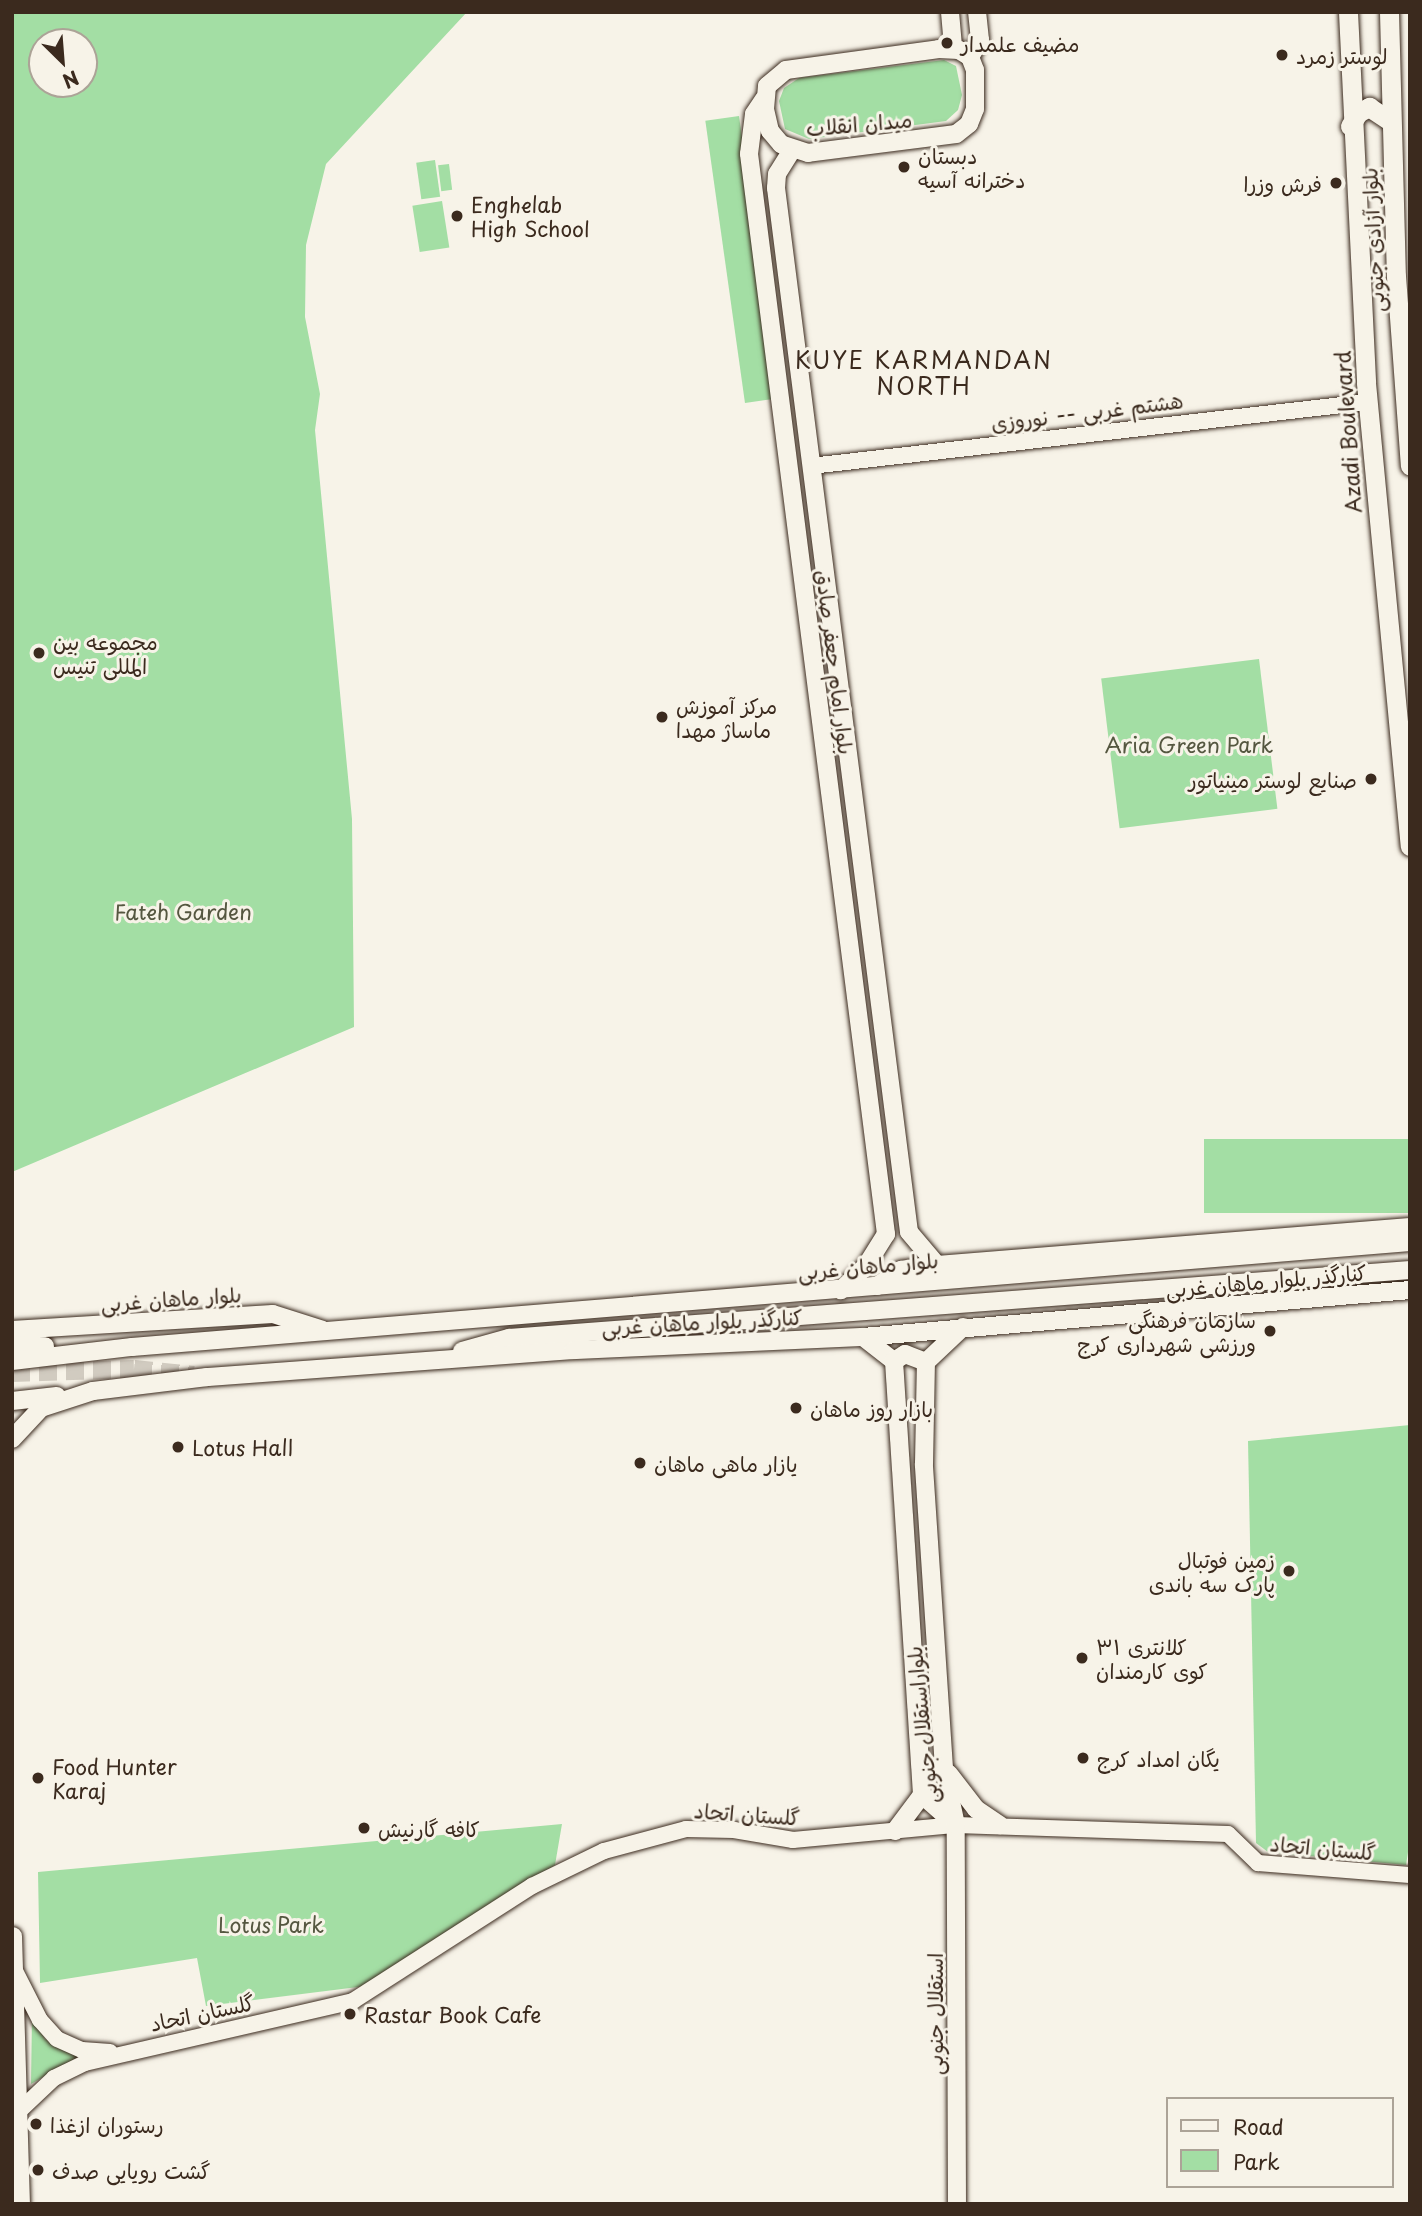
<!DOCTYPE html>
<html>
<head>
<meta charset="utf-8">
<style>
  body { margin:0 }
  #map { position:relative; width:1422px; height:2216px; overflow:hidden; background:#f7f3e8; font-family:"Playpen Sans","Playpen Sans Arabic",sans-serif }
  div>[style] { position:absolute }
  .green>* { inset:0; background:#a3dea4; transform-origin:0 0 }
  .secondary-tunnel>* { height:18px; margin-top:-9px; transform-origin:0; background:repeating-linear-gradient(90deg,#d1cbc0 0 18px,transparent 0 27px) }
  .roads { filter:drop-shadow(0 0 2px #3b2a1e) drop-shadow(0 0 2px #3b2a1e) }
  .tertiary>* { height:16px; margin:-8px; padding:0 8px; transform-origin:8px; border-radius:8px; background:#f7f3e8 }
  .secondary>* { height:18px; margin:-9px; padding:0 9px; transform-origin:9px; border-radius:9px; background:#f7f3e8 }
  .primary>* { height:19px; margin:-9.5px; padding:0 9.5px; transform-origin:9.5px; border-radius:9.5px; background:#f7f3e8 }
  .dots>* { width:19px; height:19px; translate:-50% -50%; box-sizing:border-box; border:4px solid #f7f3e8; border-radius:50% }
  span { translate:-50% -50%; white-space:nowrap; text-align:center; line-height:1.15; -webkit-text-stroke:6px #f7f3e8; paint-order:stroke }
  .poi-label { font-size:21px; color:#3b2a1e }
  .left { translate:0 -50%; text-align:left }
  .right { translate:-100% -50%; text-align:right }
  .street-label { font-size:21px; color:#3b2a1e }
  .park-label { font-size:21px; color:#555740 }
  .neighbourhood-label { font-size:23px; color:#3b2a1e; letter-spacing:2px }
  .frame { position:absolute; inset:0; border:14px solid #3b2a1e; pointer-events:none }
  .legend { position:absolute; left:1166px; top:2097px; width:228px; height:91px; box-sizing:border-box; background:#f7f3e8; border:2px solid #aca397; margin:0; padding:9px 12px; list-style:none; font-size:21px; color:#3b2a1e }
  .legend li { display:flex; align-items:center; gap:14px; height:35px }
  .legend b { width:35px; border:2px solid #aca397 }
  .north { position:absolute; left:28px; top:28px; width:70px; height:70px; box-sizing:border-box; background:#f7f3e8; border:2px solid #aca397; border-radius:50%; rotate:155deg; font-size:19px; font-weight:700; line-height:28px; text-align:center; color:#3b2a1e }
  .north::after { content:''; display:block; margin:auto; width:24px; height:32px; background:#3b2a1e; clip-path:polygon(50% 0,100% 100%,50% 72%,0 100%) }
</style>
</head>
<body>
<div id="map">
  <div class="green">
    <i style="clip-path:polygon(evenodd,12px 12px,467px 12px,326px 164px,306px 245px,305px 317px,320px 394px,315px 430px,352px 819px,354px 1027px,12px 1172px,12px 12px,42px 42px,84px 42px,84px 84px,42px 84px,42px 42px)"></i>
    <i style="clip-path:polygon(944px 60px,956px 66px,962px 95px,958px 110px,946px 121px,809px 139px,785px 129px,779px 101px,784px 88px,799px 78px)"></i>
    <i style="left:739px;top:116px;width:285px;height:34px;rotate:82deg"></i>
    <i style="left:435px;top:160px;width:37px;height:19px;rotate:82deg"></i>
    <i style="left:449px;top:164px;width:26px;height:11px;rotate:83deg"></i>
    <i style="left:442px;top:201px;width:47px;height:30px;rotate:81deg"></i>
    <i style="left:1259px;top:659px;width:151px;height:159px;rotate:83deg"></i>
    <i style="left:1410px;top:1139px;width:74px;height:206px;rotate:90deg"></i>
    <i style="clip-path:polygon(1410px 1425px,1410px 1839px,1406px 1865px,1268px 1852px,1256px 1843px,1248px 1441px)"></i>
    <i style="clip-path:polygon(562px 1824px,555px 1865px,366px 1986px,206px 2006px,197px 1958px,40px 1983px,38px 1872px)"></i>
    <i style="clip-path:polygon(32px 2015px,45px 2039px,80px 2056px,31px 2084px)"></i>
  </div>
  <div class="secondary-tunnel">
    <i style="left:12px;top:1373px;width:122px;rotate:-1.9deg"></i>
    <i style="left:134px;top:1369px;width:60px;rotate:5.7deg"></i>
  </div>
  <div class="roads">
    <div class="tertiary">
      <i style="left:811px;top:466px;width:561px;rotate:-6.55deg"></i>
      <i style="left:14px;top:1969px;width:57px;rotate:63deg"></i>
      <i style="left:40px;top:2020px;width:25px;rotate:48deg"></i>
      <i style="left:57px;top:2039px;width:27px;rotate:24deg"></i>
      <i style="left:82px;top:2050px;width:28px;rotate:4deg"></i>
      <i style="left:17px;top:2113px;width:51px;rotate:-43.4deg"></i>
      <i style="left:54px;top:2078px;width:34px;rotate:-26deg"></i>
      <i style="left:85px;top:2063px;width:275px;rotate:-13deg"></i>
      <i style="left:353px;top:2001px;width:213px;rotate:-32.7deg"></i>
      <i style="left:532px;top:1886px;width:80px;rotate:-25.9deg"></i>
      <i style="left:604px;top:1851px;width:85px;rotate:-15deg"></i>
      <i style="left:686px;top:1829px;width:48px;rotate:1.2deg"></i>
      <i style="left:734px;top:1830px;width:60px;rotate:9.6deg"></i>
      <i style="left:793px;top:1840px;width:164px;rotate:-5.3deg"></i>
      <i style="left:956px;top:1825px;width:272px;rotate:1.9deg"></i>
      <i style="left:1228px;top:1834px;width:42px;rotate:44deg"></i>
      <i style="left:1258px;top:1863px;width:152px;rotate:4.5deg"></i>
    </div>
    <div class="secondary">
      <i style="left:950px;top:12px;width:37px;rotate:85deg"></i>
      <i style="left:939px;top:49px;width:20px;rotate:3deg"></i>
      <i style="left:959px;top:50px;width:13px;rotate:32deg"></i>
      <i style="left:970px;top:57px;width:14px;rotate:69deg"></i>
      <i style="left:975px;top:70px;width:39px;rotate:90deg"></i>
      <i style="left:975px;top:109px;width:16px;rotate:112deg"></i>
      <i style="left:969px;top:124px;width:16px;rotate:142deg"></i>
      <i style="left:956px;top:134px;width:149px;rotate:172.7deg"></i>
      <i style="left:808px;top:153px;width:28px;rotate:-162deg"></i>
      <i style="left:781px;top:144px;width:17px;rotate:-130deg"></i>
      <i style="left:770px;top:131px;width:23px;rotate:-103deg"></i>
      <i style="left:765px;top:109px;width:23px;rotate:-85deg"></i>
      <i style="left:767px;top:86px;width:25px;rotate:-40deg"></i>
      <i style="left:786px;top:70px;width:154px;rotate:-7.8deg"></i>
      <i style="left:970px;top:57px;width:20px;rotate:-60deg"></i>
      <i style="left:980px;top:40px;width:28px;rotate:-96deg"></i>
      <i style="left:764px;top:99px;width:18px;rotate:124deg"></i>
      <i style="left:754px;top:114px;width:40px;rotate:97.1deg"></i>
      <i style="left:749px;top:154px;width:1089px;rotate:82.77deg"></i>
      <i style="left:886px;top:1234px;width:38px;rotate:122deg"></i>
      <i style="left:866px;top:1266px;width:35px;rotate:136deg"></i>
      <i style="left:792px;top:150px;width:28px;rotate:122deg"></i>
      <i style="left:777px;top:174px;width:14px;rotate:94deg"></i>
      <i style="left:776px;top:188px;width:1052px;rotate:82.74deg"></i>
      <i style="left:909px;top:1232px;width:43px;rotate:49.7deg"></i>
      <i style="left:877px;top:1286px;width:29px;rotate:-34deg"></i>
      <i style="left:901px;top:1270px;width:36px;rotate:-8deg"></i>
      <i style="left:937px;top:1265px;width:475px;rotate:-4.6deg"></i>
      <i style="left:12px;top:1330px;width:261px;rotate:-3.5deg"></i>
      <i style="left:273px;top:1314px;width:52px;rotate:17.7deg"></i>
      <i style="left:863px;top:1337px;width:39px;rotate:38deg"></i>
      <i style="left:894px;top:1361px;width:435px;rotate:86.3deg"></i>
      <i style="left:922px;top:1795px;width:45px;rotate:41.4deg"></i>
      <i style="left:12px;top:1345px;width:33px;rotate:2deg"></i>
      <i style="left:462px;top:1351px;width:49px;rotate:-15.5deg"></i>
      <i style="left:509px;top:1338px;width:904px;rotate:-4.32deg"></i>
      <i style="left:12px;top:1361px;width:121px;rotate:-6.7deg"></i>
      <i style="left:132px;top:1347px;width:1282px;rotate:-4.7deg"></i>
      <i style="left:894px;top:1361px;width:13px;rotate:-32deg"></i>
      <i style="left:905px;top:1354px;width:22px;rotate:21deg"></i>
      <i style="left:12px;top:1401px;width:45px;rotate:-6.3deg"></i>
      <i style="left:12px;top:1439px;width:42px;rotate:-46.9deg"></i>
      <i style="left:41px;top:1408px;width:55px;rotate:-18.1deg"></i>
      <i style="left:93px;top:1391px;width:115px;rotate:-7deg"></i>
      <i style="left:207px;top:1377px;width:368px;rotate:-4.2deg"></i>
      <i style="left:574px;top:1350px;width:289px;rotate:-2.6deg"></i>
      <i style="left:863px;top:1337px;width:549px;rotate:-4.91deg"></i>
      <i style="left:949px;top:1774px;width:44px;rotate:52.4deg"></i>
      <i style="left:976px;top:1809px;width:29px;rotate:34deg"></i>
      <i style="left:895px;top:1831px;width:45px;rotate:-53.1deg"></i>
      <i style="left:957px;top:2204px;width:379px;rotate:-90.2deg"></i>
      <i style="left:956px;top:1825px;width:58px;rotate:-101.9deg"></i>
      <i style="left:944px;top:1768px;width:305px;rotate:-93.8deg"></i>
      <i style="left:924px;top:1464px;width:102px;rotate:-88.9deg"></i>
      <i style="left:926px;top:1362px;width:51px;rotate:-43.4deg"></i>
    </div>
    <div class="primary">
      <i style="left:1348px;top:12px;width:371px;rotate:87.2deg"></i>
      <i style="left:1366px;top:383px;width:465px;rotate:84.6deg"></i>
      <i style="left:1389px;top:12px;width:264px;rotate:88.5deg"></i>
      <i style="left:1396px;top:276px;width:190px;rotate:85.8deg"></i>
      <i style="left:1350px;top:126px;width:15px;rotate:-58deg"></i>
      <i style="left:1358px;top:113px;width:13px;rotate:-29deg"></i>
      <i style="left:1369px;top:107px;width:25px;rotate:34deg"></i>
      <i style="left:12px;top:1936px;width:268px;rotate:88.3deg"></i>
    </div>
  </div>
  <div class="dots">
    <i style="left:947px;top:43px;background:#3b2a1e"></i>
    <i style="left:1282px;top:55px;background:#3b2a1e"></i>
    <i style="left:904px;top:167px;background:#3b2a1e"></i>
    <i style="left:1336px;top:183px;background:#3b2a1e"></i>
    <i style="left:457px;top:216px;background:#3b2a1e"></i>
    <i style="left:39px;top:653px;background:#3b2a1e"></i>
    <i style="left:662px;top:717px;background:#3b2a1e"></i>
    <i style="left:1371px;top:779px;background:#3b2a1e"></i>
    <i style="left:1270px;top:1331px;background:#3b2a1e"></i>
    <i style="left:796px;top:1408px;background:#3b2a1e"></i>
    <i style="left:178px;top:1447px;background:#3b2a1e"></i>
    <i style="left:640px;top:1463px;background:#3b2a1e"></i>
    <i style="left:1289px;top:1571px;background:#3b2a1e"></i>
    <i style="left:1082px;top:1658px;background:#3b2a1e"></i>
    <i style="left:1083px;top:1758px;background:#3b2a1e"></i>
    <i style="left:38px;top:1778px;background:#3b2a1e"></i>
    <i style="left:364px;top:1828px;background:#3b2a1e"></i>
    <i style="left:350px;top:2014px;background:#3b2a1e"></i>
    <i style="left:36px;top:2124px;background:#3b2a1e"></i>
    <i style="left:38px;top:2170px;background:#3b2a1e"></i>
  </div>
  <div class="poi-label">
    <span class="left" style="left:961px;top:43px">مضیف علمدار</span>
    <span class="left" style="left:1296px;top:55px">لوستر زمرد</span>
    <span class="left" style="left:918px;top:167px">دبستان<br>دخترانه آسیه</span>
    <span class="right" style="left:1322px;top:183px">فرش وزرا</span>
    <span class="left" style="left:471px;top:216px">Enghelab<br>High School</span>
    <span class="left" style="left:53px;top:653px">مجموعه بین<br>المللی تنیس</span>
    <span class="left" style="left:676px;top:717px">مرکز آموزش<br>ماساژ مهدا</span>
    <span class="right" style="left:1357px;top:779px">صنایع لوستر مینیاتور</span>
    <span class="right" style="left:1256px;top:1331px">سازمان فرهنگی<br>ورزشی شهرداری کرج</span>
    <span class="left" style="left:810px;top:1408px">بازار روز ماهان</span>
    <span class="left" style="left:192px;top:1447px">Lotus Hall</span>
    <span class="left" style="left:654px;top:1463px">یازار ماهی ماهان</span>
    <span class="right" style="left:1275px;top:1571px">زمین فوتبال<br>پارک سه باندی</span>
    <span class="left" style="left:1096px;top:1658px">کلانتری ۳۱<br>کوی کارمندان</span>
    <span class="left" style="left:1097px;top:1758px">یگان امداد کرج</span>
    <span class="left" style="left:52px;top:1778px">Food Hunter<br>Karaj</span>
    <span class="left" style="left:378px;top:1828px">کافه گارنیش</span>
    <span class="left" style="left:364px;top:2014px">Rastar Book Cafe</span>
    <span class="left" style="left:50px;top:2124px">رستوران ازغذا</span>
    <span class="left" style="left:52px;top:2170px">گشت رویایی صدف</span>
  </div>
  <div class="street-label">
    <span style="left:859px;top:123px;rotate:-5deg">میدان انقلاب</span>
    <span style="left:1372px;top:240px;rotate:-93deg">بلوار آزادی جنوبی</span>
    <span style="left:1087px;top:411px;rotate:-7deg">هشتم غربی -- نوروزی</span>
    <span style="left:1347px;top:432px;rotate:-94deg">Azadi Boulevard</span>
    <span style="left:836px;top:662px;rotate:83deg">بلوار امام جعفر صادق</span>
    <span style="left:868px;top:1265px;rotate:-5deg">بلوار ماهان غربی</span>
    <span style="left:1266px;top:1280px;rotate:-5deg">کنارگذر بلوار ماهان غربی</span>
    <span style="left:171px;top:1298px;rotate:-4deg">بلوار ماهان غربی</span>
    <span style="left:702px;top:1321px;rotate:-3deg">کنارگذر بلوار ماهان غربی</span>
    <span style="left:921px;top:1725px;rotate:-96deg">بلواراستقلال جنوبی</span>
    <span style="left:747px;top:1813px;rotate:4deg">گلستان اتحاد</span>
    <span style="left:1323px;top:1847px;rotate:5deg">گلستان اتحاد</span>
    <span style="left:202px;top:2012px;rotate:-12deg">گلستان اتحاد</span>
    <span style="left:934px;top:2014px;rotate:-90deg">استقلال جنوبی</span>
  </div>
  <div class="park-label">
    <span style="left:1189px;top:744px">Aria Green Park</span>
    <span style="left:183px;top:911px">Fateh Garden</span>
    <span style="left:271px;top:1924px">Lotus Park</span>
  </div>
  <div class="neighbourhood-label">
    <span style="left:924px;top:373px">KUYE KARMANDAN<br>NORTH</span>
  </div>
  <div class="frame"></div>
  <ul class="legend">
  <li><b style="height:9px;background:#f7f3e8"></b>Road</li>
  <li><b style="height:19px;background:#a3dea4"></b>Park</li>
  </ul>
  <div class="north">N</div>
</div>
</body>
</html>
